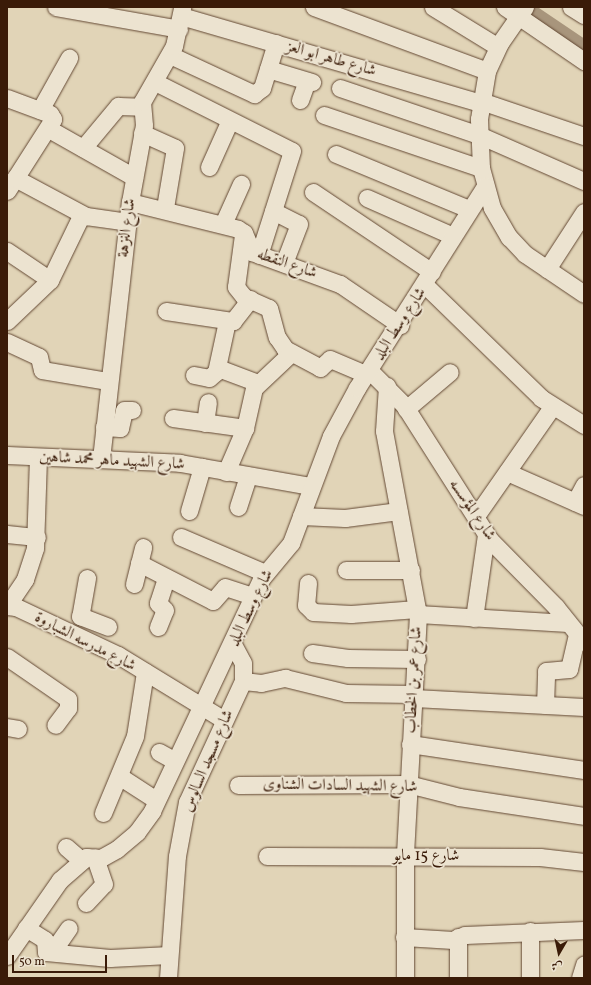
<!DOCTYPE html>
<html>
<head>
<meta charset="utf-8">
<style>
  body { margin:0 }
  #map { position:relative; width:591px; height:985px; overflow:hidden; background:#e1d4b7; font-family:Vollkorn,Amiri,serif }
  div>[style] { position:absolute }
  .canal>* { height:13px; margin:-6.5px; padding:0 6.5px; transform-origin:6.5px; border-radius:6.5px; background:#a8957c }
  .roads { filter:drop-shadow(0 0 1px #644934) drop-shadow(0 0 1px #644934) }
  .minor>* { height:17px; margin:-8.5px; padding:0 8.5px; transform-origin:8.5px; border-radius:8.5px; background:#ece3d0 }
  span { translate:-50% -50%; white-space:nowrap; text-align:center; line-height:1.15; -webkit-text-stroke:3.5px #ece3d0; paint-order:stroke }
  .street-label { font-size:16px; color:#3a1b08 }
  .frame { position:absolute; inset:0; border:8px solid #3a1b08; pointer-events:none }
  .north { position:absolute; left:539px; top:933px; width:40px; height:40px; -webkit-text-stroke:3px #ece3d0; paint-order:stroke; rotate:189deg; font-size:11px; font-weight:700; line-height:16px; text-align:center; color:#3a1b08 }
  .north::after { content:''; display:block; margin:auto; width:14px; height:18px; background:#3a1b08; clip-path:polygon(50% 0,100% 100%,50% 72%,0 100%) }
  .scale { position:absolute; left:12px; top:955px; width:95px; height:18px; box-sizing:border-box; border:2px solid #3a1b08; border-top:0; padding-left:5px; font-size:12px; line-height:14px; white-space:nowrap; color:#3a1b08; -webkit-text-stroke:3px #ece3d0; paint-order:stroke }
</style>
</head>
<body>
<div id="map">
  <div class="canal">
    <i style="left:526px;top:7px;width:70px;rotate:33.9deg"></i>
  </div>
  <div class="roads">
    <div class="minor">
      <i style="left:56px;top:7px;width:125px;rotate:10.1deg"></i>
      <i style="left:314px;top:7px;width:184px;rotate:20.3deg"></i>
      <i style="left:433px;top:7px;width:76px;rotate:31.6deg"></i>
      <i style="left:505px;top:7px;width:96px;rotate:34.4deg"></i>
      <i style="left:525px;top:7px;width:44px;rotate:124.8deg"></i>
      <i style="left:500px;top:43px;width:31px;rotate:115deg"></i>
      <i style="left:487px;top:71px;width:49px;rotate:99.5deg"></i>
      <i style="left:479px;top:119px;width:49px;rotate:87.7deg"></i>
      <i style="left:481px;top:168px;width:41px;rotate:74.6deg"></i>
      <i style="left:492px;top:208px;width:34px;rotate:60deg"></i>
      <i style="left:509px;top:237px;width:23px;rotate:47deg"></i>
      <i style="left:525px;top:254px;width:71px;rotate:34.1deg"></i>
      <i style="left:571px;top:7px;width:15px;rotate:32deg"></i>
      <i style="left:181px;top:16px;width:311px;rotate:16.2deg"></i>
      <i style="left:170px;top:55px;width:93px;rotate:24.9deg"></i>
      <i style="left:254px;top:94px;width:10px;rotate:-37deg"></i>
      <i style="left:262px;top:88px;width:47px;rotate:-72.7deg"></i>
      <i style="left:268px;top:69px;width:46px;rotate:16.5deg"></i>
      <i style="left:155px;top:82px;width:153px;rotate:26.7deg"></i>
      <i style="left:292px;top:151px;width:109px;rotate:107.6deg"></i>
      <i style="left:340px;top:88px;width:147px;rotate:18.7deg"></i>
      <i style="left:479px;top:135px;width:115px;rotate:23.7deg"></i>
      <i style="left:7px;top:98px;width:46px;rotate:20.4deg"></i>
      <i style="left:50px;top:114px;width:6px;rotate:59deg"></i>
      <i style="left:53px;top:119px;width:85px;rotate:122.6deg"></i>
      <i style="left:300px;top:100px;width:20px;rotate:-70deg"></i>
      <i style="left:481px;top:101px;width:109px;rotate:18.8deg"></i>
      <i style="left:40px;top:110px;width:60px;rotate:-60.9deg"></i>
      <i style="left:324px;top:115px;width:166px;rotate:18.7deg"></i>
      <i style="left:49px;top:129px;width:98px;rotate:29.5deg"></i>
      <i style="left:142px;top:133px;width:36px;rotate:24deg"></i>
      <i style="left:175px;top:148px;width:61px;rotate:99.5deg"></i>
      <i style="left:83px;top:148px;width:55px;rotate:-50.2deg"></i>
      <i style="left:118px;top:106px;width:24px;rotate:2deg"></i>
      <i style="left:336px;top:154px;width:144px;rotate:22.5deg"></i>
      <i style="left:209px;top:167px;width:51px;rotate:-65.9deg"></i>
      <i style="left:15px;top:178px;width:81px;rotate:28.2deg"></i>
      <i style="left:86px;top:216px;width:42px;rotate:8.1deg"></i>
      <i style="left:313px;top:192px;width:143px;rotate:33.9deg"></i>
      <i style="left:367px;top:198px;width:94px;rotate:23.8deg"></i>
      <i style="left:130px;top:202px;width:111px;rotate:14deg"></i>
      <i style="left:238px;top:229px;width:7px;rotate:34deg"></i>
      <i style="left:244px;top:233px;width:21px;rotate:67deg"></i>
      <i style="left:252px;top:252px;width:94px;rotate:20deg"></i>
      <i style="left:340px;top:284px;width:73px;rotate:34.3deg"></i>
      <i style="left:273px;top:211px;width:29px;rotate:27deg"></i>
      <i style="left:299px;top:224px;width:42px;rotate:111deg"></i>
      <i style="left:223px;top:224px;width:44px;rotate:-65.8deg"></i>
      <i style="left:243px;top:235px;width:52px;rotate:97.7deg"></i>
      <i style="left:236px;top:287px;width:13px;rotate:51deg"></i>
      <i style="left:244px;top:297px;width:27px;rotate:24deg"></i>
      <i style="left:269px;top:308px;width:30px;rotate:75deg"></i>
      <i style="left:277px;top:337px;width:14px;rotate:56deg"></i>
      <i style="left:285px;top:349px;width:40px;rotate:28deg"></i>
      <i style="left:320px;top:368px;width:13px;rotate:-42deg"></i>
      <i style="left:330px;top:359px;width:39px;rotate:23deg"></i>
      <i style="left:7px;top:251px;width:52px;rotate:34deg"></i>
      <i style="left:547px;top:269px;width:68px;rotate:-57deg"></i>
      <i style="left:425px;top:285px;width:162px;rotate:44.2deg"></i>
      <i style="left:541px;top:398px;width:51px;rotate:32.1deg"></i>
      <i style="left:166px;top:311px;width:68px;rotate:8.5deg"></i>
      <i style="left:233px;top:321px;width:28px;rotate:-52deg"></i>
      <i style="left:7px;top:321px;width:59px;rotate:-43.6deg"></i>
      <i style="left:50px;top:280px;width:73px;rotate:-64.1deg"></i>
      <i style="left:7px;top:342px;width:35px;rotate:25deg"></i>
      <i style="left:39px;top:357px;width:13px;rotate:77deg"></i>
      <i style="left:42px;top:370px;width:67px;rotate:9.5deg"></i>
      <i style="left:218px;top:368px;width:43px;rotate:20.6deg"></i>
      <i style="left:369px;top:370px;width:49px;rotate:45deg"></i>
      <i style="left:404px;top:405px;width:160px;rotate:57.5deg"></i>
      <i style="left:490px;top:540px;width:94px;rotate:45.4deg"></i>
      <i style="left:556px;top:607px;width:45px;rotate:51.3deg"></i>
      <i style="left:194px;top:375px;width:15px;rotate:11deg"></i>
      <i style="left:209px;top:378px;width:9px;rotate:-41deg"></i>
      <i style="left:216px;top:372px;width:52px;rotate:-77.8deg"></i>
      <i style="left:387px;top:386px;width:45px;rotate:93.8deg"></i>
      <i style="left:384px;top:431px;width:186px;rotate:79.5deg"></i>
      <i style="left:418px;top:614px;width:242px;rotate:93.1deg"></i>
      <i style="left:405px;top:856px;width:122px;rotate:90deg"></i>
      <i style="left:406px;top:409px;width:57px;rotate:-40.1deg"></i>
      <i style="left:173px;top:418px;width:73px;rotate:7.9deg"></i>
      <i style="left:205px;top:423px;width:21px;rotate:-82deg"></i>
      <i style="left:104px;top:427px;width:16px;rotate:4deg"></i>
      <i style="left:120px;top:428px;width:18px;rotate:-77deg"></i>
      <i style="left:124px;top:410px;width:8px"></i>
      <i style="left:7px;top:455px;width:173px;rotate:2.6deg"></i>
      <i style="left:180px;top:463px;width:133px;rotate:10deg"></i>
      <i style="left:101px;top:459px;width:259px;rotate:-83.6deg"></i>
      <i style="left:130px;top:202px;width:78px;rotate:-79.7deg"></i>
      <i style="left:144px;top:125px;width:23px;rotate:-95deg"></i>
      <i style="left:142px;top:102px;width:64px;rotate:-60.3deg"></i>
      <i style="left:174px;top:46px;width:40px;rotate:-78deg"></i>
      <i style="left:226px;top:472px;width:48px;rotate:-66.6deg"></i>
      <i style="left:245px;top:428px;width:41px;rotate:-77.3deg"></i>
      <i style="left:254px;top:388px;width:51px;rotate:-43.4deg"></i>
      <i style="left:507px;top:472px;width:84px;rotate:23.8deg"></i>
      <i style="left:575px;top:502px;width:19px;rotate:-62deg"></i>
      <i style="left:238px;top:507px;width:33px;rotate:-72deg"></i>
      <i style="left:189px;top:511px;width:46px;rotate:-73.5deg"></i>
      <i style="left:301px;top:516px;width:44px;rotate:2.6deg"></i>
      <i style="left:345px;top:518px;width:54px;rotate:-7.4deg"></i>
      <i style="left:476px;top:516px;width:133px;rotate:-55.1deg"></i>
      <i style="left:7px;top:534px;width:30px;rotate:6deg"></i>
      <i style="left:181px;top:537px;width:91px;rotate:23.2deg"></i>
      <i style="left:139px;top:563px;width:83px;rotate:27.2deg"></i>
      <i style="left:213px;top:601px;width:18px;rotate:-49deg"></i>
      <i style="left:225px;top:587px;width:29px;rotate:18deg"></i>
      <i style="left:346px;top:570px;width:65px"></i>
      <i style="left:87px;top:578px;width:39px;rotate:100deg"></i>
      <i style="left:80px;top:616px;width:30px;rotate:21deg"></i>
      <i style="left:308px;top:583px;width:22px;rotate:95deg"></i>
      <i style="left:306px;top:605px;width:10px;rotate:45deg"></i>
      <i style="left:313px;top:612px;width:38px;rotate:3deg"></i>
      <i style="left:351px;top:614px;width:66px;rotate:-4.3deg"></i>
      <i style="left:134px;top:584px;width:38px;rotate:-76deg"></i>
      <i style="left:7px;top:606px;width:9px;rotate:6deg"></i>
      <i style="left:16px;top:607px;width:113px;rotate:25.2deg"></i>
      <i style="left:118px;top:655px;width:124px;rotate:31.5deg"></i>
      <i style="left:7px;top:606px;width:32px;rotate:-56deg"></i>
      <i style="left:25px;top:579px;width:33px;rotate:-72deg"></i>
      <i style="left:35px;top:548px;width:91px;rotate:-88.1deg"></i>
      <i style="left:418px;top:614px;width:150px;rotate:3.4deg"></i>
      <i style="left:474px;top:618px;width:84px;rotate:-81.8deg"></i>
      <i style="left:158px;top:627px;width:18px;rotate:-68deg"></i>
      <i style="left:165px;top:610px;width:10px;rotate:-135deg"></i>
      <i style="left:158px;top:603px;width:25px;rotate:-72deg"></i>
      <i style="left:312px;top:653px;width:36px;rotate:8deg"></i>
      <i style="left:348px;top:658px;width:69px;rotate:0.8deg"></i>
      <i style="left:7px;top:657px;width:74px;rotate:34.5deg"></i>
      <i style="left:68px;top:699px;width:9px;rotate:90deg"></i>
      <i style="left:68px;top:708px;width:21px;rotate:127deg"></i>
      <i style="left:243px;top:681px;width:18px;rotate:6deg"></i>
      <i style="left:261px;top:683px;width:25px;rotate:-12deg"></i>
      <i style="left:285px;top:678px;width:63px;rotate:13.8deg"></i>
      <i style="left:346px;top:693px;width:68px;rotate:0.8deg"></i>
      <i style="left:414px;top:698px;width:170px;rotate:3deg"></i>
      <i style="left:545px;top:705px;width:34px;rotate:-88deg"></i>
      <i style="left:546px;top:671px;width:23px;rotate:-5deg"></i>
      <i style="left:569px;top:669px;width:35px;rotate:-77deg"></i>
      <i style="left:7px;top:727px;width:11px;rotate:10deg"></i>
      <i style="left:410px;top:744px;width:176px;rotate:8.5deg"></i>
      <i style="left:159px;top:752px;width:18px;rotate:29deg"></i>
      <i style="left:119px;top:776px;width:44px;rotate:33deg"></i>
      <i style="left:238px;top:785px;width:170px;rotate:-0.3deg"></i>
      <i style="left:408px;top:784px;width:53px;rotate:14.3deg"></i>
      <i style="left:459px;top:797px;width:126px;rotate:8.6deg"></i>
      <i style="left:103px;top:813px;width:83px;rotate:-67.4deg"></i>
      <i style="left:135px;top:736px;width:65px;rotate:-81.1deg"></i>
      <i style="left:66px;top:847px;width:21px;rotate:41deg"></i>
      <i style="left:267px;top:856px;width:273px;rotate:0.2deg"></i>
      <i style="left:540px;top:857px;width:44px;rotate:6.5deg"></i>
      <i style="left:86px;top:903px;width:26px;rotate:-47deg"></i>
      <i style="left:104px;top:884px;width:28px;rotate:-109deg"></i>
      <i style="left:26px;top:928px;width:22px;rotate:32deg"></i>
      <i style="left:45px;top:940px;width:12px;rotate:85deg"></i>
      <i style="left:46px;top:952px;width:64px;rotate:5.4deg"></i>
      <i style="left:110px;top:958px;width:59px;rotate:-2.9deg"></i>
      <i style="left:404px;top:937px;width:49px;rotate:3.5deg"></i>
      <i style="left:453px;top:940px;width:13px;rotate:-23deg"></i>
      <i style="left:465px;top:935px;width:119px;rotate:-2.4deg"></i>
      <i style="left:458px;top:937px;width:41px;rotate:90deg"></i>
      <i style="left:52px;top:952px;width:29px;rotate:-55deg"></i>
      <i style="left:7px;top:956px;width:93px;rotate:-55.1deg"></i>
      <i style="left:60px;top:880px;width:35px;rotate:-41deg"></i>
      <i style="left:86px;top:857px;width:15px;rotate:4deg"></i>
      <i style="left:101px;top:858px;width:18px;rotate:-29deg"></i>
      <i style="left:117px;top:849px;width:26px;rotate:-40deg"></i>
      <i style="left:137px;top:832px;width:26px;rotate:-54deg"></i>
      <i style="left:152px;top:811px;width:256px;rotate:-64.8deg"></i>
      <i style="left:261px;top:579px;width:47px;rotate:-50.2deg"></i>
      <i style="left:291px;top:543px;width:114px;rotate:-69.5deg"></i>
      <i style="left:331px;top:436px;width:55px;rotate:-61.6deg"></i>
      <i style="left:357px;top:388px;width:239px;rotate:-57.6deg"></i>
      <i style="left:168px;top:978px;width:122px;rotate:-85.8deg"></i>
      <i style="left:177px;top:856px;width:55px;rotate:-79.5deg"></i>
      <i style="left:187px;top:802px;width:133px;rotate:-65.2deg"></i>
      <i style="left:243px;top:681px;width:18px;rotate:-90deg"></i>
      <i style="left:243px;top:663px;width:21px;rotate:-118deg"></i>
      <i style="left:530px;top:978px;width:47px;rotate:-90deg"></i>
      <i style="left:580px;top:978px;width:14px;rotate:-73deg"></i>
    </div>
  </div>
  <div class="street-label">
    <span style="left:331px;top:59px;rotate:16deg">شارع طاهر ابو العز</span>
    <span style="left:127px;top:228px;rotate:-83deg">شارع النزهة</span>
    <span style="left:287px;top:264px;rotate:19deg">شارع النقطه</span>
    <span style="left:400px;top:324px;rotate:-57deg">شارع وسط البلد</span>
    <span style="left:112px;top:461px;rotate:3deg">شارع الشهيد ماهر محمد شاهين</span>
    <span style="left:472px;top:510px;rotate:56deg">شارع المؤسسه</span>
    <span style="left:251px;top:608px;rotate:-64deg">شارع وسط البلد</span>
    <span style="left:85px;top:642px;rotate:27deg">شارع مدرسه الشباروة</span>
    <span style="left:414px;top:680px;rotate:-87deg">شارع عمر بن الخطاب</span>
    <span style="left:208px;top:761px;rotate:-67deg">شارع مسجد السالوس</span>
    <span style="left:340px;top:786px;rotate:1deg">شارع الشهيد السادات الشناوى</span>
    <span style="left:426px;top:856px">شارع 15 مايو</span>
  </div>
  <div class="frame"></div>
  <div class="north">ش</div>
  <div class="scale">50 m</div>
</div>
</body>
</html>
